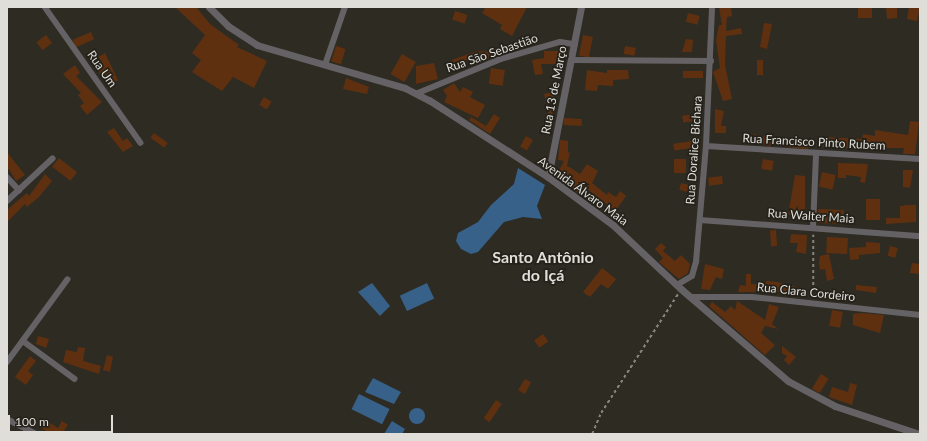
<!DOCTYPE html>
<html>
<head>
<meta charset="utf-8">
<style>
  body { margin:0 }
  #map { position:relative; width:927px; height:441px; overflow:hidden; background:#2e2b23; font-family:Lato,sans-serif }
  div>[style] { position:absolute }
  .water>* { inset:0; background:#376189; transform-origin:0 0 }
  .round { border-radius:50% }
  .building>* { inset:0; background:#5f3010; transform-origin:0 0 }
  .path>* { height:1.5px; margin-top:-0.75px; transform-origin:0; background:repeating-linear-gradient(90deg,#86847d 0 3px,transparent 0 6px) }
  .minor>* { height:5.5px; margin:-2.75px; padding:0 2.75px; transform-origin:2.75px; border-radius:2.75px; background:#656266 }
  .tertiary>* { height:7px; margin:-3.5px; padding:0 3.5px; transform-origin:3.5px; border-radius:3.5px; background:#656266 }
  span { translate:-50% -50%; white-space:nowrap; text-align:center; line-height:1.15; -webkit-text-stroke:3.5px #24221a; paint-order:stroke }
  .street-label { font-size:12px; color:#dfded9 }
  .district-label { font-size:16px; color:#dfded9; font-weight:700 }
  .frame { position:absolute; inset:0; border:8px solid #dfded9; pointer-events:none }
  .scale { position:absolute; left:8px; top:415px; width:105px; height:18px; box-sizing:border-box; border:2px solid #dfded9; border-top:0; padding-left:5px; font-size:12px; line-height:14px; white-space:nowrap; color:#dfded9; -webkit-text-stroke:3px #24221a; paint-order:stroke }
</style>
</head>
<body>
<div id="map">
  <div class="water">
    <i style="clip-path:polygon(518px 168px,545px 185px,537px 206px,542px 219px,523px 217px,504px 222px,478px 252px,471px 254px,461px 249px,456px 241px,458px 233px,478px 222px,491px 205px,514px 184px)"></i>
    <i style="clip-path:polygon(372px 283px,390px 306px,380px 316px,358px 292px)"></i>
    <i style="left:427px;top:283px;width:17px;height:30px;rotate:65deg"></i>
    <i style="clip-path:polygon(373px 378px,401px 392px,394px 404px,365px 392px)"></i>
    <i style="left:359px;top:394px;width:34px;height:17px;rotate:26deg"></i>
    <i class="round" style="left:409px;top:408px;width:16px;height:16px"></i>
    <i style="clip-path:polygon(392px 421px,405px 429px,402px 434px,384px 434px)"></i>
  </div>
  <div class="building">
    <i style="clip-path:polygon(175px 7px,196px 7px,210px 24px,239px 45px,237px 47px,267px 61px,254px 88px,233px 77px,222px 91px,192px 72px,201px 60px,192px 53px,205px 35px)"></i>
    <i style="clip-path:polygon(486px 7px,527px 7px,512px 36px,500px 29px,502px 25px,482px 13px)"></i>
    <i style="clip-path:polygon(719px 7px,731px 7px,732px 16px,727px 17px,726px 31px,741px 28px,742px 34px,726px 36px,725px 65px,732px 99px,723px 101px,713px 72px,720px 68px,716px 40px,719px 25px,722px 25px)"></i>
    <i style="left:858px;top:7px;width:14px;height:11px"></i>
    <i style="clip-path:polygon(886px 7px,897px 7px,897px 18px,887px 19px)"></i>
    <i style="clip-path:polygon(909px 7px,920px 7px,917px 21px,907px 19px)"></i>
    <i style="left:455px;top:11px;width:13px;height:9px;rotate:18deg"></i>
    <i style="left:688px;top:13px;width:12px;height:9px;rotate:14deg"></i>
    <i style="clip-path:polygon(764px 23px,772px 24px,767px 49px,760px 47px)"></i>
    <i style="left:91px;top:32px;width:8px;height:20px;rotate:67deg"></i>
    <i style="left:46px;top:35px;width:10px;height:12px;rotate:53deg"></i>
    <i style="left:583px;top:35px;width:10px;height:21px;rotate:11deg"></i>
    <i style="clip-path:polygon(686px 39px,693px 40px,692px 52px,682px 52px)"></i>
    <i style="left:336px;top:46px;width:10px;height:16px;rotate:17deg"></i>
    <i style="left:625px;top:46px;width:11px;height:8px;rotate:10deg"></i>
    <i style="clip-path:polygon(477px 51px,494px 52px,494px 57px,457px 61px,461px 62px,463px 68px,456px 70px,452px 60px)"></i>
    <i style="clip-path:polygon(544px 51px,560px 51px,560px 64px,541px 64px,543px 74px,535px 75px,532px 60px,544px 58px)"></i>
    <i style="clip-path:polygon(105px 53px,118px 80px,109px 89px,92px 61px)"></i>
    <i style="left:402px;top:54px;width:16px;height:23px;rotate:30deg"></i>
    <i style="left:757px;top:60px;width:6px;height:15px"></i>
    <i style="clip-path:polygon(434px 63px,438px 79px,416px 84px,416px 66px)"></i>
    <i style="clip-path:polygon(75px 65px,80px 73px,76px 76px,102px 102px,87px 115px,80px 106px,84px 103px,78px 95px,81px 93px,63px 74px)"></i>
    <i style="left:491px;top:68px;width:14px;height:16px;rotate:8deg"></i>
    <i style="clip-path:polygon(587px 70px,607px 73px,607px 70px,628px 70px,629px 79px,613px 80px,613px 86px,598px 85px,597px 91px,585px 90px)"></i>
    <i style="left:683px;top:71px;width:20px;height:7px"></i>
    <i style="clip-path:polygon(346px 78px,369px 87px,367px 94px,343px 89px)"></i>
    <i style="clip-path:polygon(454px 83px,460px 92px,463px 87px,473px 92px,470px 97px,485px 105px,478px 118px,444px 102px,447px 96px,443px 90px)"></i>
    <i style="clip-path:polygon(554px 92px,552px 118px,554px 118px,550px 128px,543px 124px,551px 107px,547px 106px,544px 94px)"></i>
    <i style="left:264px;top:97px;width:9px;height:9px;rotate:32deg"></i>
    <i style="clip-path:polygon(715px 109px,724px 111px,721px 126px,726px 126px,726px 133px,715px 133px)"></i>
    <i style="left:701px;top:113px;width:7px;height:19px;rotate:82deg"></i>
    <i style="clip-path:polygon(494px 114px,500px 118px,490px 134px,469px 120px,471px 117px,486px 126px)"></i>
    <i style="left:564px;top:118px;width:18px;height:7px;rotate:3deg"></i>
    <i style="clip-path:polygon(910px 121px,919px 122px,915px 154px,903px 154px,904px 148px,884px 148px,883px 151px,870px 146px,870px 149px,823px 147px,824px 137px,862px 139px,863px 134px,875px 136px,875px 130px,908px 135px)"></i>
    <i style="clip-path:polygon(114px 128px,123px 141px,127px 138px,133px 146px,123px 152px,107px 132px)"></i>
    <i style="left:154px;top:133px;width:17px;height:6px;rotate:36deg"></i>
    <i style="left:754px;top:134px;width:19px;height:8px;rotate:16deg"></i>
    <i style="left:526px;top:136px;width:8px;height:12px;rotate:30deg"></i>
    <i style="left:787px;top:138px;width:22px;height:9px;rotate:5deg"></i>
    <i style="clip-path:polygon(560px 140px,568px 141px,568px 153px,570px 151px,567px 166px,571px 168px,580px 174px,587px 164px,598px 171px,592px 183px,607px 195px,608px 192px,616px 197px,620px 191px,626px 196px,612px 216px,606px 212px,609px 206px,587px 189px,582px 196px,556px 176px,564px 161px,558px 160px)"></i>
    <i style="left:692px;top:141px;width:7px;height:19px;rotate:82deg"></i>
    <i style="clip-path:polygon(7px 152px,25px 175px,16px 181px,9px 169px,7px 171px)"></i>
    <i style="left:59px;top:158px;width:23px;height:11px;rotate:38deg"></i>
    <i style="left:674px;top:159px;width:12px;height:14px"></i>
    <i style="left:763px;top:159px;width:11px;height:10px;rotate:10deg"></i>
    <i style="clip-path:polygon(838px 163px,868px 164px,865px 183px,860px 182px,861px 177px,846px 175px,846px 178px,838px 178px)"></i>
    <i style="clip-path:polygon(903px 170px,913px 170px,910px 188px,903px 187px)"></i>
    <i style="left:822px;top:172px;width:14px;height:15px;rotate:12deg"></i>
    <i style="clip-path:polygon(45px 174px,52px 181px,39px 197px,27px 207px,25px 204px,7px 222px,7px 210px,27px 193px,29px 196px)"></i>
    <i style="clip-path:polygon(795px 175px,805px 176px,805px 217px,788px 215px)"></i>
    <i style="left:722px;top:176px;width:8px;height:14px;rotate:83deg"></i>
    <i style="left:681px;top:183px;width:11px;height:7px;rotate:15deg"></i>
    <i style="left:866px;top:199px;width:14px;height:21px"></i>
    <i style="clip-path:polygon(907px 205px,916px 205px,916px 222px,886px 224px,886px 218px,900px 218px,900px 206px)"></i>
    <i style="left:818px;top:209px;width:26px;height:14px;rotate:2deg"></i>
    <i style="left:776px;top:230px;width:16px;height:6px;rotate:86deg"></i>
    <i style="clip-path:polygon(791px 234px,807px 235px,806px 254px,796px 252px,798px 243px,790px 243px)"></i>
    <i style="left:827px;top:237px;width:21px;height:16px;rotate:3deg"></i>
    <i style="clip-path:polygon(866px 242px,880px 243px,880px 253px,859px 255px,859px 259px,850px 260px,849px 248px,866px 247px)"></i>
    <i style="clip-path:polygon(661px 243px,666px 247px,663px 251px,675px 261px,681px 255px,690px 264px,688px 273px,679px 279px,659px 262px,663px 258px,655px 249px)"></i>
    <i style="left:890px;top:246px;width:8px;height:10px;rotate:14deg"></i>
    <i style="clip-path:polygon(829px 254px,834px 279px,827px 281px,825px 269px,820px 270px,819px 262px,820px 256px)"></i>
    <i style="clip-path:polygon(912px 263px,920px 264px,920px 274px,910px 273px)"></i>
    <i style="clip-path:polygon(705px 264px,724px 269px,722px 279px,716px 277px,710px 290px,701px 289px)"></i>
    <i style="clip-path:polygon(602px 268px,616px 279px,608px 289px,601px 284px,590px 297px,583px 292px)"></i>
    <i style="clip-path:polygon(746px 274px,751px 274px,751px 284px,766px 285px,766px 281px,777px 282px,800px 288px,799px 297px,781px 295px,781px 292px,738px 292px,740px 285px,746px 286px)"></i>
    <i style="clip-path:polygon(856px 285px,877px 287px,876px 293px,856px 290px)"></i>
    <i style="clip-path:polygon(737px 301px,765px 320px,769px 304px,779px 307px,772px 324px,778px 329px,765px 326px,761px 333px,775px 345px,765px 355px,709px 306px,712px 302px,725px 312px,731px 306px,735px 310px)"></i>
    <i style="left:832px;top:310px;width:11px;height:16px;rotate:10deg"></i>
    <i style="clip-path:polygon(862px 313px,884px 315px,880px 333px,853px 325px,853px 314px)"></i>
    <i style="left:543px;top:334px;width:9px;height:11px;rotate:54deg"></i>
    <i style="clip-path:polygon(38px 336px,49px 339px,46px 348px,36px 344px)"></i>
    <i style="clip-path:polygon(782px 346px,796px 357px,789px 365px,784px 360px,787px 356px,782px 353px)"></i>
    <i style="clip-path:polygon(78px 347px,85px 348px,83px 361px,101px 366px,99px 374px,63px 362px,66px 350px,77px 352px)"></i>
    <i style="clip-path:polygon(107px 355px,113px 357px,110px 372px,103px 370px)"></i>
    <i style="clip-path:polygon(30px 356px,36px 361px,28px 371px,33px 375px,26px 385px,15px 377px)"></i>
    <i style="left:821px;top:374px;width:9px;height:17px;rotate:32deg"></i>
    <i style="clip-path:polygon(525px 379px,531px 382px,525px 394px,518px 390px)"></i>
    <i style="clip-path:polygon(850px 383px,857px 385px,852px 405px,829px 397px,832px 387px,848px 392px)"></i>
    <i style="left:496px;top:400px;width:7px;height:22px;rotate:34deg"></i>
    <i style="clip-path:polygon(45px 420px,58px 428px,62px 421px,68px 425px,63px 432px,67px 434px,51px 434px,40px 427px)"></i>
  </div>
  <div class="path">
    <i style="left:813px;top:297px;width:62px;rotate:-90deg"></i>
    <i style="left:592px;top:434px;width:23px;rotate:-67deg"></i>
    <i style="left:601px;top:413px;width:142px;rotate:-57.1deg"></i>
  </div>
  <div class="minor">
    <i style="left:45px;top:7px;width:166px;rotate:54.8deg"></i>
    <i style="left:572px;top:60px;width:139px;rotate:0.4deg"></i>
    <i style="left:325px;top:65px;width:61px;rotate:-71deg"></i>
    <i style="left:418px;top:93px;width:90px;rotate:-22.3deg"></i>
    <i style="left:501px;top:59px;width:61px;rotate:-16.1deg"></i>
    <i style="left:560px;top:42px;width:15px;rotate:8deg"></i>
    <i style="left:706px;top:146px;width:214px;rotate:3.5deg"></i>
    <i style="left:7px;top:177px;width:18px;rotate:47deg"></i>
    <i style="left:7px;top:201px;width:62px;rotate:-43deg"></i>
    <i style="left:700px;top:220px;width:221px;rotate:4.2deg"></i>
    <i style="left:813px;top:227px;width:73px;rotate:-87.6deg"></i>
    <i style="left:677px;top:285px;width:17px;rotate:-31deg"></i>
    <i style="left:692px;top:276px;width:15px;rotate:-74deg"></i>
    <i style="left:696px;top:262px;width:116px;rotate:-85.1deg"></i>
    <i style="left:706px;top:146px;width:139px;rotate:-87.5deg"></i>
    <i style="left:690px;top:297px;width:62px"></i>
    <i style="left:752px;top:297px;width:169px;rotate:6.1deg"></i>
    <i style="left:23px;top:341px;width:64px;rotate:36.2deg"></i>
    <i style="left:7px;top:362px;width:102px;rotate:-53.8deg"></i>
    <i style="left:7px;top:419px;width:33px;rotate:27deg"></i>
  </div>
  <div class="tertiary">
    <i style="left:209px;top:7px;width:27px;rotate:45deg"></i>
    <i style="left:228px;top:26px;width:35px;rotate:33deg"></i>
    <i style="left:257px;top:45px;width:154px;rotate:16.2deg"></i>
    <i style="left:405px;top:88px;width:27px;rotate:27deg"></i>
    <i style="left:429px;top:100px;width:142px;rotate:32.9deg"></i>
    <i style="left:548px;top:177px;width:81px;rotate:36.4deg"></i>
    <i style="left:613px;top:225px;width:93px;rotate:43.3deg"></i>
    <i style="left:681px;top:289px;width:141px;rotate:40.7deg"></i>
    <i style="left:788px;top:381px;width:53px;rotate:28deg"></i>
    <i style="left:835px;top:406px;width:89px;rotate:18.4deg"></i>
    <i style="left:548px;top:177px;width:173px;rotate:-79deg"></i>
  </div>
  <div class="street-label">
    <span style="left:492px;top:53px;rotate:-19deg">Rua São Sebastião</span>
    <span style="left:102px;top:69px;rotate:55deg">Rua Um</span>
    <span style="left:554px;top:90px;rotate:-79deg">Rua 13 de Março</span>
    <span style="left:814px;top:142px;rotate:3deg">Rua Francisco Pinto Rubem</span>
    <span style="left:694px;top:150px;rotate:-86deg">Rua Doralice Bichara</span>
    <span style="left:583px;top:191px;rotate:36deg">Avenida Álvaro Maia</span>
    <span style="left:811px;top:216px;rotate:4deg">Rua Walter Maia</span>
    <span style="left:806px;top:292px;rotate:6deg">Rua Clara Cordeiro</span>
  </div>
  <div class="district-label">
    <span style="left:543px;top:266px">Santo Antônio<br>do Içá</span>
  </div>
  <div class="frame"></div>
  <div class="scale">100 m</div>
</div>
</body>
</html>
